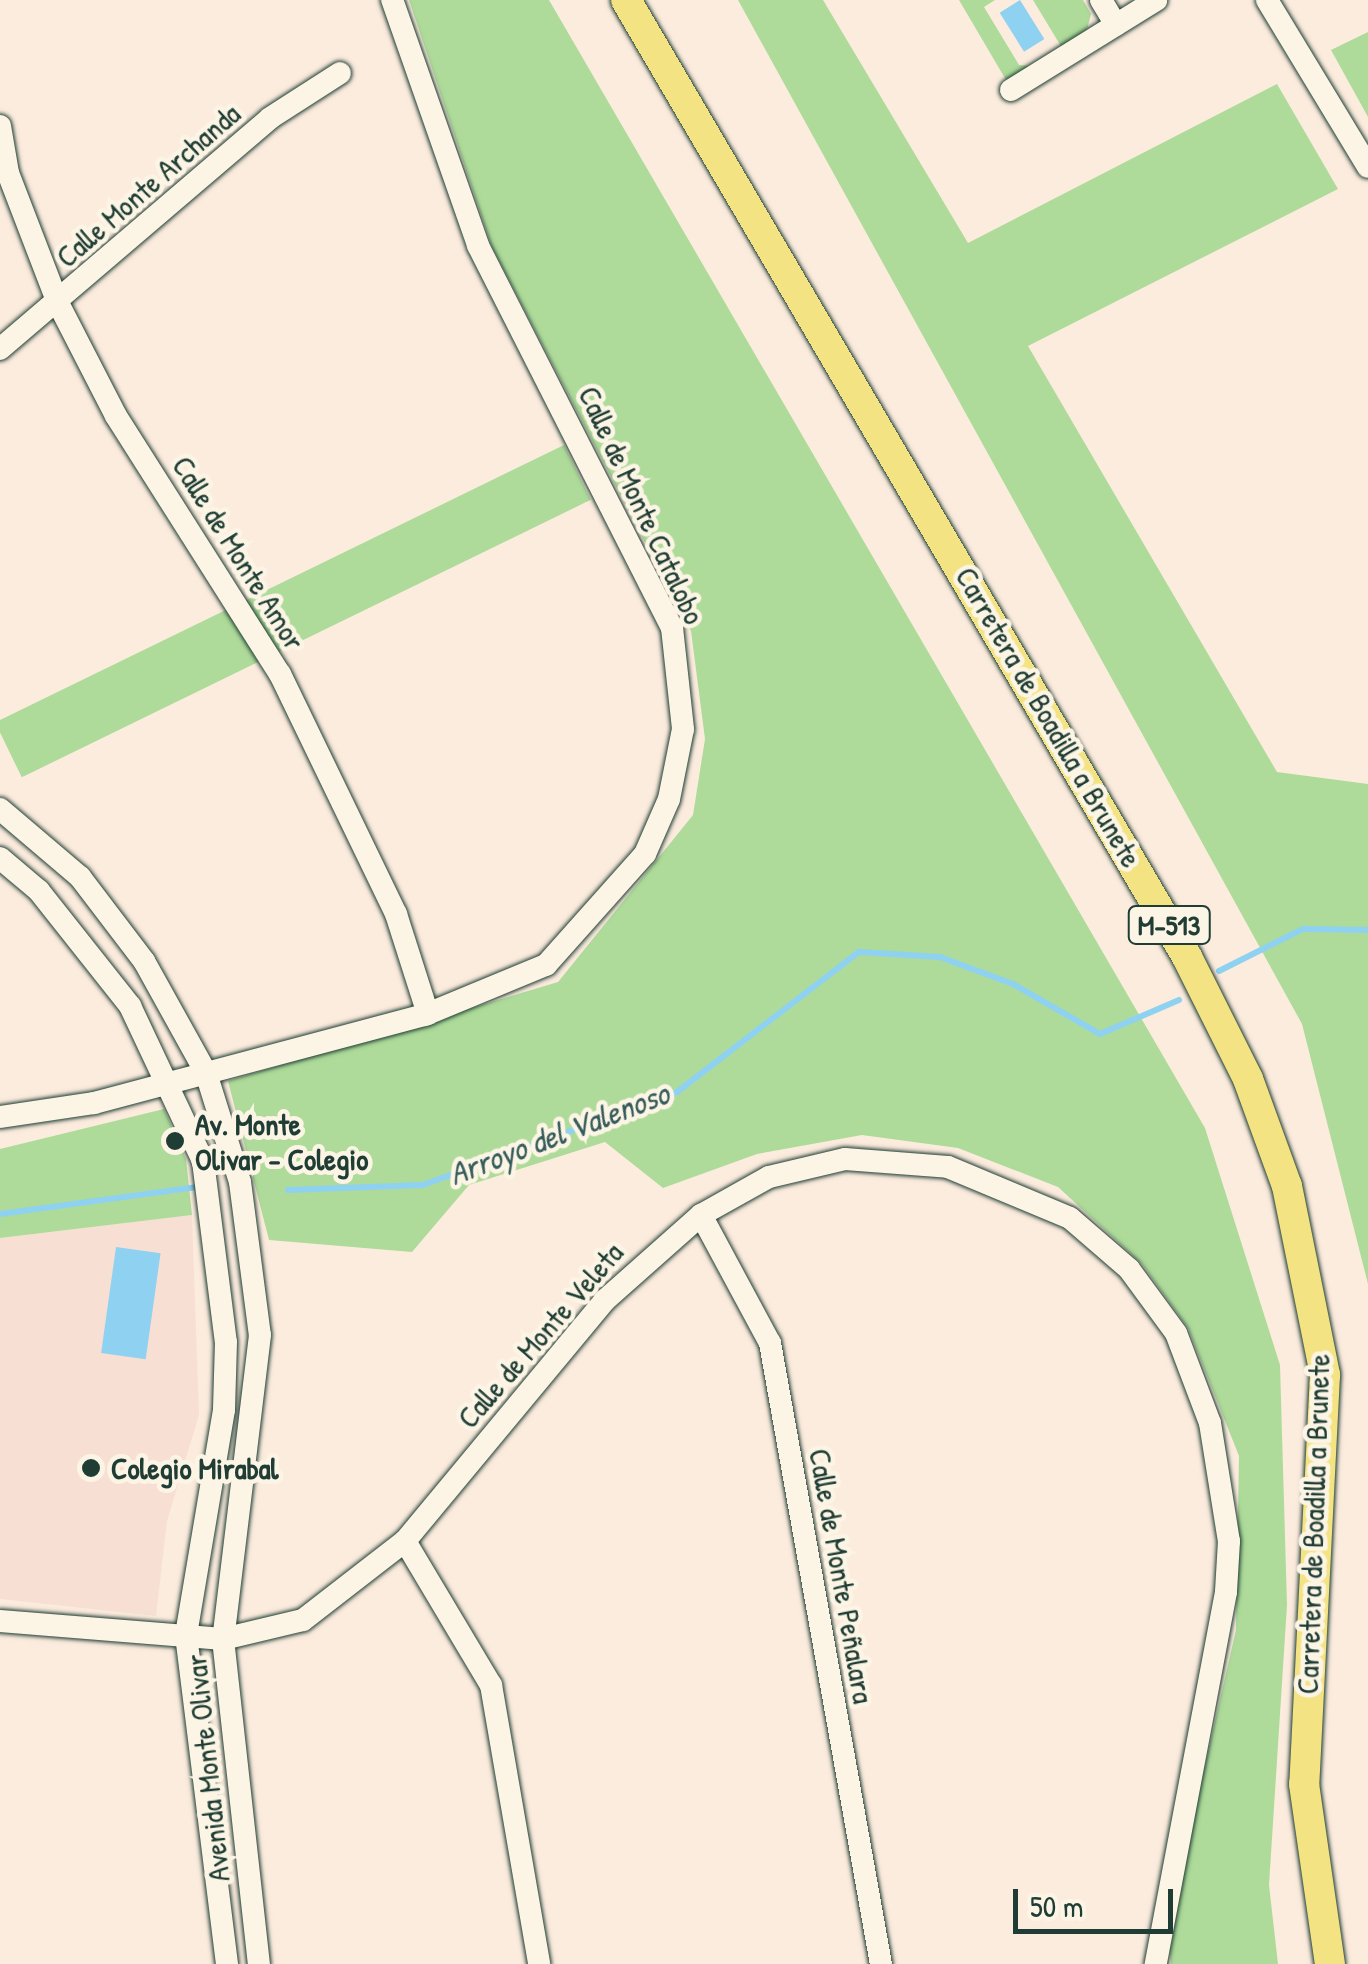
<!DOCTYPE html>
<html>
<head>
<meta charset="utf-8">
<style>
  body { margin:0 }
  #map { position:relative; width:1368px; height:1964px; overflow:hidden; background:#fcecde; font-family:"Patrick Hand",sans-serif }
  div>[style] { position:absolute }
  .built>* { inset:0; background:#f7dfd3 }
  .green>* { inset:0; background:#aedb9a; transform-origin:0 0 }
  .water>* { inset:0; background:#8fd1f1; transform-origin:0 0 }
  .stream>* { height:6px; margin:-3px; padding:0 3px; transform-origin:3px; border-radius:3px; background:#8fd1f1 }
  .roads { filter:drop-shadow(0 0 2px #1f3d34) drop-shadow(0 0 2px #1f3d34) }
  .minor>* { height:22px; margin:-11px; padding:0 11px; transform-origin:11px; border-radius:11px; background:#fcf5e5 }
  .major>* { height:30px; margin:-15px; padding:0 15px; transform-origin:15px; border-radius:15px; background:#f4e382 }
  .dots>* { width:28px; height:28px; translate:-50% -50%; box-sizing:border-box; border:5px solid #fcf5e5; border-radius:50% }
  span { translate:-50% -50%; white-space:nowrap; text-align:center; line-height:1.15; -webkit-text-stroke:9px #fcf5e5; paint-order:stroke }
  .shield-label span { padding:2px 8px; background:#fcf5e5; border:2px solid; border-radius:8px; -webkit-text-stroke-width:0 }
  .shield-label { font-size:28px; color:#1f3d34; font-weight:700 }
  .street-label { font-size:30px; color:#1f3d34 }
  .poi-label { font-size:30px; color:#1f3d34; font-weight:700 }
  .left { translate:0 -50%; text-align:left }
  .water-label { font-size:32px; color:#355b5a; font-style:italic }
  .scale { position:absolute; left:1013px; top:1889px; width:160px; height:45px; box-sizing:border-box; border:5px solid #1f3d34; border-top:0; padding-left:12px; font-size:30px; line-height:35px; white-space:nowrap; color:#1f3d34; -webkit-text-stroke:8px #fcf5e5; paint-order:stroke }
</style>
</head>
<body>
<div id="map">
  <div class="built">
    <i style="clip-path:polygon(192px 1215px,199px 1415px,167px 1521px,156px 1616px,0 1599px,0 1238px)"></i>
  </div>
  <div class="green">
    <i style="clip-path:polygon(409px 0,549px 0,1205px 1128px,1280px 1365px,1287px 1605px,1269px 1885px,1278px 1964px,1171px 1964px,1168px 1927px,1236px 1630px,1239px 1456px,1188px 1328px,1142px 1264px,1058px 1187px,958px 1148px,862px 1135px,757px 1154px,663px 1188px,605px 1142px,469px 1185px,412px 1252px,269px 1240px,228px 1081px,558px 982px,693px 815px,705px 739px,691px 631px,492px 247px)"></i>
    <i style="clip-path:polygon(738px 0,823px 0,968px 243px,1277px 84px,1338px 189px,1028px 346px,1277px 772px,1368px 784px,1368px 1284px,1302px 1024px)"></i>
    <i style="clip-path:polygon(959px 0,995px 0,984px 7px,1019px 65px,1030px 66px,1006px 80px)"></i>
    <i style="clip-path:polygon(1033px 0,1083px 0,1091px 14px,1086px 34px,1062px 48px)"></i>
    <i style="clip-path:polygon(1368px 32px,1368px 117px,1331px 50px)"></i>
    <i style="left:564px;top:445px;width:61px;height:633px;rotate:64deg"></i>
    <i style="clip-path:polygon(164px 1109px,186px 1159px,192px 1215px,0 1238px,0 1149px)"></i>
  </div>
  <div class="water">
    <i style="left:1020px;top:0;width:46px;height:24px;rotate:58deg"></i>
    <i style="left:116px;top:1247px;width:45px;height:107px;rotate:8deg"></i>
  </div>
  <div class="stream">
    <i style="left:1219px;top:971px;width:94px;rotate:-26.6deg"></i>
    <i style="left:1303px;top:929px;width:65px;rotate:0.9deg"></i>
    <i style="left:288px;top:1190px;width:135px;rotate:-2.1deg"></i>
    <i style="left:423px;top:1185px;width:270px;rotate:-20.1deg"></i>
    <i style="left:677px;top:1092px;width:230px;rotate:-37.6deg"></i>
    <i style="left:859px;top:952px;width:81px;rotate:3.5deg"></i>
    <i style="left:940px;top:957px;width:78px;rotate:20.3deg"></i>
    <i style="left:1013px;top:984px;width:100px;rotate:29.9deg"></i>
    <i style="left:1100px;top:1034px;width:86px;rotate:-23.3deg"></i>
    <i style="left:0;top:1214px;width:198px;rotate:-7.8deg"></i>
  </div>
  <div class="roads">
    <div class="minor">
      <i style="left:1101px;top:0;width:29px;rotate:59deg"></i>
      <i style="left:1267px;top:0;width:195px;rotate:58.8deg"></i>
      <i style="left:1011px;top:90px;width:171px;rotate:-31.8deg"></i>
      <i style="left:0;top:126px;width:48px;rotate:80.3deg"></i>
      <i style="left:8px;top:173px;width:139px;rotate:69deg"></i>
      <i style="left:58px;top:303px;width:127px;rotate:62.8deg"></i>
      <i style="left:116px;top:416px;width:306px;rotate:57.6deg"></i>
      <i style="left:280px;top:674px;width:267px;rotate:64.2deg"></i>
      <i style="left:396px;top:914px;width:105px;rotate:72.3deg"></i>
      <i style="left:0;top:349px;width:355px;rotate:-40.5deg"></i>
      <i style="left:270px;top:118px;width:83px;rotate:-32.7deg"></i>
      <i style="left:0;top:809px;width:105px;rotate:40.4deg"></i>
      <i style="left:80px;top:877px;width:106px;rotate:52.7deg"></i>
      <i style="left:144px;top:961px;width:128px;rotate:61deg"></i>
      <i style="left:206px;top:1073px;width:114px;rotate:72.7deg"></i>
      <i style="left:240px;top:1182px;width:154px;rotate:82.6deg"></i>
      <i style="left:260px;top:1335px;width:306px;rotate:96.9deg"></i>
      <i style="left:223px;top:1639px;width:327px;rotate:83.7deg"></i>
      <i style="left:0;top:858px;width:51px;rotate:40.2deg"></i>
      <i style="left:39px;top:891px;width:147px;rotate:51.6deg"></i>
      <i style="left:130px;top:1006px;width:171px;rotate:64.8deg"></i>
      <i style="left:203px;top:1161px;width:182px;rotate:82.8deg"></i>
      <i style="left:226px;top:1342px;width:68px;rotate:91.7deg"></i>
      <i style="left:224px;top:1410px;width:228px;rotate:99.6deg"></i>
      <i style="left:186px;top:1635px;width:332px;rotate:82.9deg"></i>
      <i style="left:0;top:1117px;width:95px;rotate:-8.5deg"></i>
      <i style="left:94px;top:1103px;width:342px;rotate:-14.9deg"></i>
      <i style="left:425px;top:1015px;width:131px;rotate:-22.5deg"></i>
      <i style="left:546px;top:965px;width:149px;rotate:-48.3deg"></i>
      <i style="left:645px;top:854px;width:60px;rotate:-66.4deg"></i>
      <i style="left:669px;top:799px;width:71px;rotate:-78.7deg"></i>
      <i style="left:683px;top:729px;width:102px;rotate:-96.2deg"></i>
      <i style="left:672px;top:628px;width:429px;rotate:-116.9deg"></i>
      <i style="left:478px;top:245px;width:260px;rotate:-109.3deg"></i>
      <i style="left:701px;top:1215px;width:145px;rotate:61.7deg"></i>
      <i style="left:770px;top:1343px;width:631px;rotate:79.87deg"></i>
      <i style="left:405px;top:1541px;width:168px;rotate:59.2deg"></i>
      <i style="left:491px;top:1685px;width:283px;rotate:80.2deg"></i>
      <i style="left:0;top:1621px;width:224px;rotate:4.6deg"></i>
      <i style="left:223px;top:1639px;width:82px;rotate:-13.4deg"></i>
      <i style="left:303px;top:1620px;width:129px;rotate:-37.8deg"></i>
      <i style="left:405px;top:1541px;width:312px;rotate:-50.3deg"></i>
      <i style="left:604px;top:1301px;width:130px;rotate:-41.6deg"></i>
      <i style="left:701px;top:1215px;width:78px;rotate:-29.2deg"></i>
      <i style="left:769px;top:1177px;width:78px;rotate:-13.3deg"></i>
      <i style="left:845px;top:1159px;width:103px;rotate:4.4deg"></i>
      <i style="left:948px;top:1167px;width:132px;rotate:22.7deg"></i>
      <i style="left:1070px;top:1218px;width:78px;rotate:40.8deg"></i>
      <i style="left:1129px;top:1269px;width:79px;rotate:53.7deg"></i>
      <i style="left:1176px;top:1333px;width:96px;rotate:69.3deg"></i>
      <i style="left:1210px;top:1423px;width:120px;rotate:80.9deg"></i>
      <i style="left:1229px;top:1541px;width:51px;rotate:93.4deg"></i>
      <i style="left:1226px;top:1592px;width:379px;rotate:100.7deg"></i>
    </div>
    <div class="major">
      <i style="left:626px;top:0;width:1109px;rotate:59.62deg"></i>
      <i style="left:1187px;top:957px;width:136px;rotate:63.4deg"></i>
      <i style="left:1248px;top:1079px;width:114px;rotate:70deg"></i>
      <i style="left:1287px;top:1186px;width:193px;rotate:78.6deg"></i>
      <i style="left:1325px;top:1375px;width:410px;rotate:92.9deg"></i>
      <i style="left:1304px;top:1784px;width:182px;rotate:81.8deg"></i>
    </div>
  </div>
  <div class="dots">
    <i style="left:175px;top:1141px;background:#1f3d34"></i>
    <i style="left:91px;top:1468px;background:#1f3d34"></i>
  </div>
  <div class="shield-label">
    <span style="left:1169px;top:925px">M-513</span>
  </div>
  <div class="street-label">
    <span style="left:148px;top:185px;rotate:-41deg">Calle Monte Archanda</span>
    <span style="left:642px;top:505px;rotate:65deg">Calle de Monte Catalobo</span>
    <span style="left:239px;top:553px;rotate:58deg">Calle de Monte Amor</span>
    <span style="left:1049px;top:717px;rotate:60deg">Carretera de Boadilla a Brunete</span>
    <span style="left:540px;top:1335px;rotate:-49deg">Calle de Monte Veleta</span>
    <span style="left:1313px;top:1524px;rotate:-88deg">Carretera de Boadilla a Brunete</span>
    <span style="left:842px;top:1576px;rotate:80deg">Calle de Monte Peñalara</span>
    <span style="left:207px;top:1768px;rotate:-96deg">Avenida Monte Olivar</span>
  </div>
  <div class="poi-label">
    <span class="left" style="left:195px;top:1141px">Av. Monte<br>Olivar - Colegio</span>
    <span class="left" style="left:111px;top:1468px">Colegio Mirabal</span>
  </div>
  <div class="water-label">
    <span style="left:559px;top:1134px;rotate:-21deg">Arroyo del Valenoso</span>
  </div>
  <div class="scale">50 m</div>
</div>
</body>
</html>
